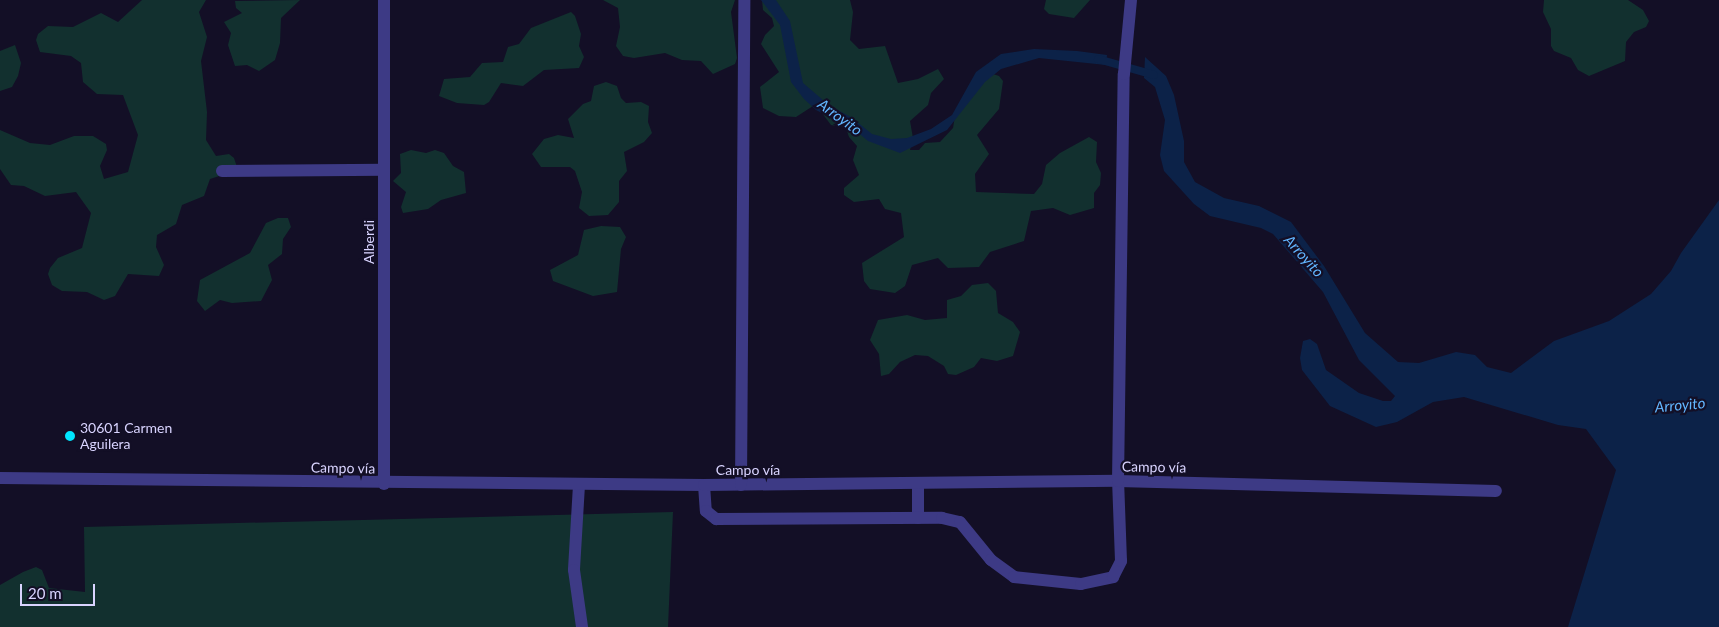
<!DOCTYPE html>
<html>
<head>
<meta charset="utf-8">
<style>
  body { margin:0 }
  #map { position:relative; width:1719px; height:627px; overflow:hidden; background:#130f26; font-family:Lato,sans-serif }
  div>[style] { position:absolute }
  .green>* { inset:0; background:#12302f }
  .water>* { inset:0; background:#0c2248 }
  .stream>* { height:8px; margin:-4px; padding:0 4px; transform-origin:4px; border-radius:4px; background:#0c2248 }
  .service>* { height:12px; margin:-6px; padding:0 6px; transform-origin:6px; border-radius:6px; background:#3d3a85 }
  .minor>* { height:12px; margin:-6px; padding:0 6px; transform-origin:6px; border-radius:6px; background:#3d3a85 }
  .dots>* { width:14px; height:14px; translate:-50% -50%; box-sizing:border-box; border:2px solid #130f26; border-radius:50% }
  span { translate:-50% -50%; white-space:nowrap; text-align:center; line-height:1.15; -webkit-text-stroke:4.5px #130f26; paint-order:stroke }
  .street-label { font-size:14px; color:#d9d4ff }
  .poi-label { font-size:14px; color:#d9d4ff }
  .left { translate:0 -50%; text-align:left }
  .water-label { font-size:15px; color:#62b6ff; font-style:italic }
  .scale { position:absolute; left:20px; top:584px; width:75px; height:22px; box-sizing:border-box; border:2px solid #d9d4ff; border-top:0; padding-left:6px; font-size:15px; line-height:18px; white-space:nowrap; color:#d9d4ff; -webkit-text-stroke:4px #130f26; paint-order:stroke }
</style>
</head>
<body>
<div id="map">
  <div class="green">
    <i style="clip-path:polygon(142px 0,206px 0,199px 12px,207px 37px,201px 61px,207px 112px,206px 140px,216px 156px,229px 154px,234px 158px,238px 170px,210px 179px,204px 196px,182px 205px,176px 224px,157px 235px,156px 247px,164px 265px,159px 276px,128px 274px,115px 296px,104px 300px,87px 292px,62px 291px,52px 285px,48px 274px,50px 268px,58px 258px,82px 248px,91px 213px,76px 192px,45px 196px,24px 186px,11px 185px,0 169px,0 130px,30px 143px,50px 145px,74px 136px,93px 136px,106px 144px,107px 150px,100px 166px,104px 179px,128px 172px,138px 135px,123px 95px,97px 94px,83px 82px,81px 63px,71px 56px,40px 52px,36px 40px,38px 34px,48px 26px,73px 27px,101px 13px,118px 22px)"></i>
    <i style="clip-path:polygon(300px 0,281px 18px,280px 43px,275px 60px,259px 71px,247px 65px,235px 66px,228px 45px,231px 33px,224px 22px,242px 13px,236px 8px,235px 1px)"></i>
    <i style="clip-path:polygon(603px 0,735px 0,731px 12px,737px 58px,735px 64px,713px 74px,701px 61px,682px 60px,665px 53px,634px 58px,623px 56px,616px 46px,620px 27px,618px 8px)"></i>
    <i style="clip-path:polygon(762px 0,850px 0,853px 12px,850px 40px,859px 49px,885px 46px,898px 83px,918px 79px,938px 69px,944px 79px,931px 93px,928px 105px,910px 121px,913px 138px,910px 150px,919px 150px,925px 143px,940px 142px,953px 128px,955px 116px,971px 91px,993px 74px,999px 76px,1003px 81px,999px 109px,977px 135px,989px 154px,975px 174px,976px 192px,1034px 194px,1042px 184px,1046px 165px,1060px 153px,1089px 137px,1097px 142px,1096px 162px,1101px 173px,1100px 185px,1094px 193px,1094px 208px,1070px 215px,1053px 208px,1031px 211px,1024px 241px,990px 252px,979px 267px,948px 268px,938px 258px,912px 265px,905px 286px,895px 293px,870px 289px,864px 281px,862px 263px,904px 237px,901px 213px,885px 209px,879px 199px,854px 202px,844px 195px,844px 188px,859px 175px,853px 160px,857px 146px,849px 137px,846px 128px,831px 125px,819px 109px,813px 106px,796px 117px,779px 116px,763px 108px,760px 87px,779px 72px,761px 44px,765px 35px,774px 26px,772px 18px,763px 10px)"></i>
    <i style="clip-path:polygon(1046px 0,1090px 0,1074px 18px,1049px 14px,1044px 9px)"></i>
    <i style="clip-path:polygon(1544px 0,1628px 0,1643px 10px,1649px 21px,1646px 27px,1634px 32px,1626px 42px,1625px 61px,1589px 76px,1578px 70px,1571px 58px,1554px 51px,1551px 46px,1551px 29px,1543px 12px)"></i>
    <i style="clip-path:polygon(571px 12px,575px 16px,581px 34px,579px 46px,584px 57px,579px 68px,544px 70px,523px 86px,501px 83px,489px 102px,484px 105px,457px 103px,439px 96px,444px 79px,470px 77px,482px 63px,503px 62px,508px 47px,519px 44px,531px 28px)"></i>
    <i style="clip-path:polygon(15px 45px,21px 63px,18px 76px,12px 87px,0 91px,0 51px)"></i>
    <i style="clip-path:polygon(606px 82px,617px 86px,621px 98px,626px 103px,641px 102px,649px 106px,648px 122px,652px 133px,644px 142px,624px 152px,627px 171px,619px 181px,619px 202px,608px 215px,589px 216px,579px 208px,582px 192px,575px 171px,570px 167px,541px 167px,532px 154px,544px 139px,558px 135px,574px 138px,568px 119px,583px 104px,591px 101px,594px 86px)"></i>
    <i style="clip-path:polygon(411px 150px,426px 153px,435px 150px,444px 153px,453px 166px,464px 172px,466px 193px,441px 200px,428px 209px,403px 213px,401px 207px,406px 192px,393px 181px,401px 173px,400px 154px)"></i>
    <i style="clip-path:polygon(278px 218px,288px 218px,291px 227px,283px 239px,282px 254px,268px 265px,272px 280px,261px 301px,232px 303px,220px 300px,205px 311px,197px 301px,200px 280px,250px 253px,266px 223px)"></i>
    <i style="clip-path:polygon(601px 226px,620px 227px,626px 237px,621px 249px,617px 292px,593px 296px,553px 281px,550px 270px,578px 255px,584px 230px)"></i>
    <i style="clip-path:polygon(988px 283px,996px 291px,998px 313px,1013px 322px,1020px 332px,1013px 356px,997px 361px,981px 358px,974px 367px,956px 375px,948px 374px,944px 366px,928px 356px,915px 355px,900px 362px,889px 374px,881px 376px,879px 354px,870px 340px,878px 320px,907px 315px,925px 320px,947px 318px,947px 300px,961px 296px,972px 285px)"></i>
    <i style="clip-path:polygon(673px 512px,668px 627px,0 627px,0 585px,23px 572px,36px 567px,42px 570px,49px 588px,85px 592px,84px 527px)"></i>
  </div>
  <div class="water">
    <i style="clip-path:polygon(761px 0,776px 0,790px 21px,803px 83px,830px 106px,851px 117px,872px 134px,891px 139px,907px 138px,931px 129px,952px 115px,976px 72px,1001px 54px,1034px 49px,1077px 51px,1107px 55px,1106px 65px,1039px 58px,1001px 69px,985px 82px,947px 130px,900px 153px,868px 141px,855px 130px,816px 110px,804px 99px,791px 82px,780px 25px)"></i>
    <i style="clip-path:polygon(1145px 57px,1166px 76px,1174px 95px,1184px 141px,1184px 162px,1195px 182px,1224px 198px,1259px 206px,1291px 222px,1324px 266px,1365px 333px,1398px 362px,1419px 363px,1456px 352px,1475px 355px,1487px 367px,1511px 373px,1554px 341px,1609px 321px,1651px 294px,1671px 271px,1681px 253px,1719px 200px,1719px 627px,1568px 627px,1616px 470px,1586px 429px,1558px 425px,1464px 397px,1433px 402px,1397px 422px,1376px 427px,1330px 406px,1302px 370px,1300px 358px,1303px 341px,1310px 339px,1317px 344px,1326px 370px,1359px 393px,1383px 401px,1391px 401px,1395px 396px,1359px 360px,1323px 292px,1273px 234px,1261px 228px,1210px 216px,1194px 204px,1164px 171px,1160px 155px,1165px 120px,1155px 87px,1144px 78px)"></i>
  </div>
  <div class="stream">
    <i style="left:1098px;top:59px;width:58px;rotate:15.9deg"></i>
  </div>
  <div class="service">
    <i style="left:222px;top:171px;width:162px;rotate:-0.4deg"></i>
    <i style="left:918px;top:484px;width:34px;rotate:90deg"></i>
    <i style="left:579px;top:485px;width:85px;rotate:93.4deg"></i>
    <i style="left:574px;top:570px;width:58px;rotate:82deg"></i>
    <i style="left:704px;top:485px;width:26px;rotate:86deg"></i>
    <i style="left:706px;top:511px;width:13px;rotate:39deg"></i>
    <i style="left:716px;top:519px;width:226px;rotate:-0.3deg"></i>
    <i style="left:942px;top:518px;width:18px;rotate:13deg"></i>
    <i style="left:960px;top:522px;width:49px;rotate:50.8deg"></i>
    <i style="left:991px;top:560px;width:29px;rotate:36deg"></i>
    <i style="left:1014px;top:577px;width:67px;rotate:6deg"></i>
    <i style="left:1081px;top:584px;width:33px;rotate:-12deg"></i>
    <i style="left:1113px;top:577px;width:18px;rotate:-63deg"></i>
    <i style="left:1121px;top:561px;width:80px;rotate:-92.1deg"></i>
  </div>
  <div class="minor">
    <i style="left:0;top:478px;width:704px;rotate:0.57deg"></i>
    <i style="left:704px;top:485px;width:414px;rotate:-0.6deg"></i>
    <i style="left:1118px;top:481px;width:378px;rotate:1.5deg"></i>
    <i style="left:1118px;top:481px;width:407px;rotate:-89.2deg"></i>
    <i style="left:1124px;top:74px;width:74px;rotate:-84.6deg"></i>
    <i style="left:384px;top:484px;width:484px;rotate:-90deg"></i>
    <i style="left:741px;top:485px;width:485px;rotate:-89.6deg"></i>
  </div>
  <div class="dots">
    <i style="left:70px;top:436px;background:#00e5ff"></i>
  </div>
  <div class="street-label">
    <span style="left:369px;top:242px;rotate:-90deg">Alberdi</span>
    <span style="left:1154px;top:467px;rotate:1deg">Campo vía</span>
    <span style="left:343px;top:468px;rotate:1deg">Campo vía</span>
    <span style="left:748px;top:470px">Campo vía</span>
  </div>
  <div class="poi-label">
    <span class="left" style="left:80px;top:436px">30601 Carmen<br>Aguilera</span>
  </div>
  <div class="water-label">
    <span style="left:840px;top:117px;rotate:36deg">Arroyito</span>
    <span style="left:1304px;top:256px;rotate:48deg">Arroyito</span>
    <span style="left:1680px;top:405px;rotate:-5deg">Arroyito</span>
  </div>
  <div class="scale">20 m</div>
</div>
</body>
</html>
